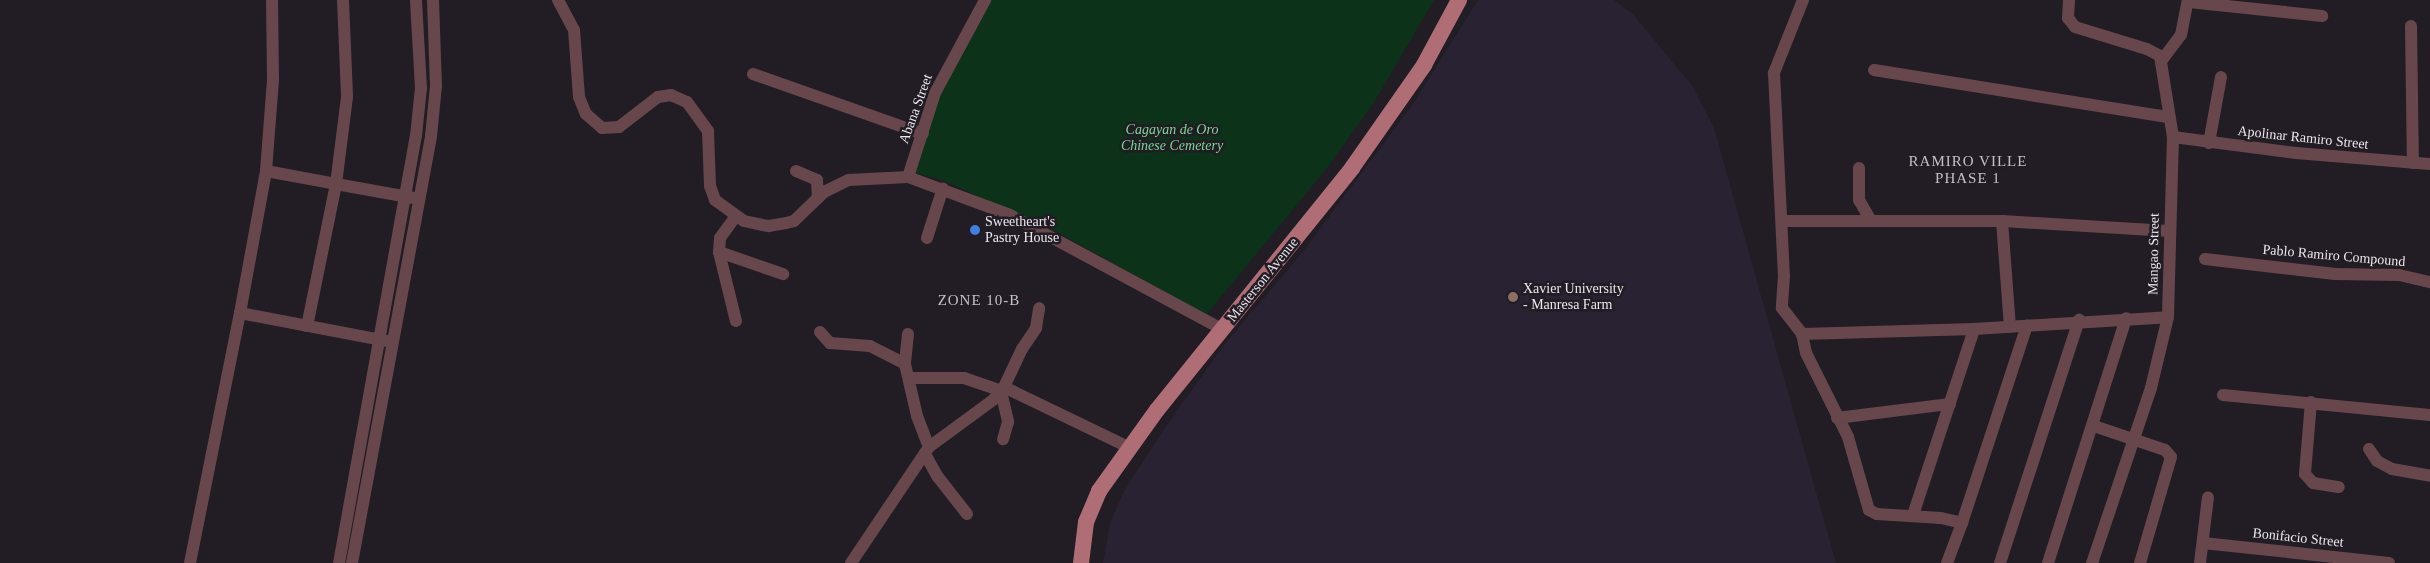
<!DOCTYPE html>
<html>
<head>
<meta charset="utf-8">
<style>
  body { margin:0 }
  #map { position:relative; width:2430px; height:563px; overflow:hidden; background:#221c24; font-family:Georgia,serif }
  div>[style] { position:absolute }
  .education>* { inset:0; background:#292232 }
  .green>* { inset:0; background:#0c321a }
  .minor>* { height:12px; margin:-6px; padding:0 6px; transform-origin:6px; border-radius:6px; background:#67474b }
  .major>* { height:16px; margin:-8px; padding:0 8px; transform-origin:8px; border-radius:8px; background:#af6d76 }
  .dots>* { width:14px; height:14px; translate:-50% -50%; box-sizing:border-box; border:2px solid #221c24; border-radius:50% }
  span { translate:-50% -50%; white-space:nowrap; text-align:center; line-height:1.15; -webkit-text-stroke:5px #221c24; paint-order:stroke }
  .street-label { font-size:14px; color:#ebe7ed }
  .park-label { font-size:14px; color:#7ad997; font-style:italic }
  .poi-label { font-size:14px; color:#ebe7ed }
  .left { translate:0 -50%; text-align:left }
  .neighbourhood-label { font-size:15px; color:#c5bec8; letter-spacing:1px }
</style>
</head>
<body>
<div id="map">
  <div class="education">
    <i style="clip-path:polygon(1478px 0,1614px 0,1633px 14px,1693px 87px,1714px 128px,1836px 563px,1103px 563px,1110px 523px,1124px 491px,1171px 419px,1228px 340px,1302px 253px,1413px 104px)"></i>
  </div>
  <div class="green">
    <i style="clip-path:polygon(988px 0,1434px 0,1373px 104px,1327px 168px,1206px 315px,1055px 231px,942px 180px,912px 172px,937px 93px)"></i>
  </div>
  <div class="minor">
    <i style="left:343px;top:0;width:97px;rotate:87.6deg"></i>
    <i style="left:347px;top:97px;width:88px;rotate:97.2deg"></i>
    <i style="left:336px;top:184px;width:79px;rotate:10.2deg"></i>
    <i style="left:558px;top:0;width:34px;rotate:62deg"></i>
    <i style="left:574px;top:30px;width:67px;rotate:85.7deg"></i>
    <i style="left:579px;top:97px;width:18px;rotate:68deg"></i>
    <i style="left:586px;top:114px;width:21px;rotate:41deg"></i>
    <i style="left:602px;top:128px;width:17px;rotate:-3deg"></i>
    <i style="left:619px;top:127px;width:49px;rotate:-37.6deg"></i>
    <i style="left:658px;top:97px;width:13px;rotate:-9deg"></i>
    <i style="left:671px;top:95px;width:17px;rotate:24deg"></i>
    <i style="left:687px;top:102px;width:36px;rotate:54deg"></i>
    <i style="left:708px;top:131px;width:55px;rotate:87.9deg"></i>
    <i style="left:710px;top:186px;width:15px;rotate:70deg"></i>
    <i style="left:715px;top:200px;width:36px;rotate:36deg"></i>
    <i style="left:744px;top:221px;width:25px;rotate:12deg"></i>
    <i style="left:768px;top:226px;width:18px;rotate:-9deg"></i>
    <i style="left:786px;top:223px;width:8px;rotate:-14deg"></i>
    <i style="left:794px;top:221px;width:42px;rotate:-44deg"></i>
    <i style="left:824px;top:192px;width:28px;rotate:-26deg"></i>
    <i style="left:849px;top:180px;width:59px;rotate:-2.9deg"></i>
    <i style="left:908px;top:177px;width:109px;rotate:20.4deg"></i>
    <i style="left:1010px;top:215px;width:241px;rotate:28.3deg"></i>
    <i style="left:1803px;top:0;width:79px;rotate:111.7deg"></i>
    <i style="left:1774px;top:73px;width:203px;rotate:87.2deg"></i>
    <i style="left:1784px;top:276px;width:32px;rotate:94deg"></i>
    <i style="left:1782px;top:308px;width:33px;rotate:52deg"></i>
    <i style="left:1802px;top:334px;width:19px;rotate:78deg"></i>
    <i style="left:1806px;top:353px;width:94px;rotate:63.4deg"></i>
    <i style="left:1848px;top:437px;width:76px;rotate:74deg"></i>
    <i style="left:1869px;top:510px;width:9px;rotate:27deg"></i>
    <i style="left:1877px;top:514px;width:64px;rotate:3.6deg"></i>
    <i style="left:1941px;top:518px;width:22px;rotate:13deg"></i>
    <i style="left:1962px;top:523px;width:208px;rotate:-71.8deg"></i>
    <i style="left:2069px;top:0;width:18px;rotate:93deg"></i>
    <i style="left:2068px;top:18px;width:11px;rotate:52deg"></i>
    <i style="left:2075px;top:27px;width:75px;rotate:17deg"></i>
    <i style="left:2147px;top:49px;width:15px;rotate:28deg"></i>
    <i style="left:2160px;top:56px;width:82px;rotate:80.9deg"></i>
    <i style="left:2173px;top:137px;width:180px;rotate:91.6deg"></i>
    <i style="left:2168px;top:317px;width:73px;rotate:103.5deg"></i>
    <i style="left:2151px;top:388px;width:185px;rotate:108.6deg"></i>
    <i style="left:2189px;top:2px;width:134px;rotate:6deg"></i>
    <i style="left:2411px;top:26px;width:137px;rotate:89.2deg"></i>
    <i style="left:2162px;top:60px;width:31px;rotate:-53deg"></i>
    <i style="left:2181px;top:35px;width:36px;rotate:-79deg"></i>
    <i style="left:1874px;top:70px;width:299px;rotate:9.1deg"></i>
    <i style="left:753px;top:74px;width:180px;rotate:19.4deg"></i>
    <i style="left:2173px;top:137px;width:124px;rotate:7.4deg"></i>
    <i style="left:2296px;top:153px;width:134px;rotate:4.7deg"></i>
    <i style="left:2209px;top:143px;width:67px;rotate:-79.7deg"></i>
    <i style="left:1859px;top:168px;width:32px;rotate:90deg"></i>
    <i style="left:1859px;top:200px;width:22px;rotate:60deg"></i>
    <i style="left:266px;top:171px;width:71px;rotate:10.5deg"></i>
    <i style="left:336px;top:184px;width:145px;rotate:101.5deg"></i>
    <i style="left:796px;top:171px;width:23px;rotate:23deg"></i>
    <i style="left:817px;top:180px;width:18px;rotate:87deg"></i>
    <i style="left:908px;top:177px;width:88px;rotate:-72.2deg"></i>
    <i style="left:935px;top:93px;width:106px;rotate:-61.7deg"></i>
    <i style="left:736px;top:216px;width:27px;rotate:126deg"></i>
    <i style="left:720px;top:238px;width:14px;rotate:94deg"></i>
    <i style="left:719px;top:252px;width:68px;rotate:19deg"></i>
    <i style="left:1782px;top:221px;width:220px"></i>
    <i style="left:2002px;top:221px;width:167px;rotate:3.4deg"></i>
    <i style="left:2002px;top:221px;width:106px;rotate:85.7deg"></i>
    <i style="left:927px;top:238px;width:52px;rotate:-72.3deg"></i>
    <i style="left:719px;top:252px;width:71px;rotate:76.2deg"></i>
    <i style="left:2205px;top:259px;width:131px;rotate:6.6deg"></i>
    <i style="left:2335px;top:274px;width:64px;rotate:0.9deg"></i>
    <i style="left:2399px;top:275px;width:32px;rotate:13deg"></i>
    <i style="left:240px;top:313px;width:144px;rotate:-79.6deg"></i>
    <i style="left:266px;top:171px;width:92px;rotate:-85.6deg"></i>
    <i style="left:273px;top:79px;width:79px;rotate:-90.7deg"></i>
    <i style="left:820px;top:332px;width:15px;rotate:48deg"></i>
    <i style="left:830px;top:343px;width:40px;rotate:4.3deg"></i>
    <i style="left:870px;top:346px;width:39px;rotate:27deg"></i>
    <i style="left:908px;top:334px;width:30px;rotate:96deg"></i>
    <i style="left:905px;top:364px;width:53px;rotate:77deg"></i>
    <i style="left:917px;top:416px;width:33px;rotate:69deg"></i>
    <i style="left:1802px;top:334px;width:172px;rotate:-1.7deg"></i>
    <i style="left:1974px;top:329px;width:194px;rotate:-3.5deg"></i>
    <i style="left:909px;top:378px;width:55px"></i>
    <i style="left:964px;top:378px;width:39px;rotate:19deg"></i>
    <i style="left:1001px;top:391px;width:32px;rotate:77deg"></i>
    <i style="left:1008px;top:422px;width:18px;rotate:106deg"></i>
    <i style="left:1004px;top:387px;width:140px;rotate:25.8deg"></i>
    <i style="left:2223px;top:395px;width:208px;rotate:5.5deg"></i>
    <i style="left:2311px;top:402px;width:72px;rotate:94.8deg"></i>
    <i style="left:2305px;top:474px;width:12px;rotate:48deg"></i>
    <i style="left:2313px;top:483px;width:26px;rotate:9deg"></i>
    <i style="left:1837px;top:418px;width:114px;rotate:-7.1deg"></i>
    <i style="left:2094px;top:426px;width:75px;rotate:18.7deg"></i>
    <i style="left:2165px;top:450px;width:9px;rotate:49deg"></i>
    <i style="left:2171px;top:457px;width:110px;rotate:106.3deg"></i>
    <i style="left:2369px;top:449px;width:14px;rotate:56deg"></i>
    <i style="left:2377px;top:461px;width:17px;rotate:28deg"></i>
    <i style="left:2392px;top:469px;width:39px;rotate:10deg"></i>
    <i style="left:925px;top:454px;width:26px;rotate:61deg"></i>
    <i style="left:938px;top:477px;width:47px;rotate:51.9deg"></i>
    <i style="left:1913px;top:515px;width:196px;rotate:-71.8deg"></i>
    <i style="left:2203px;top:543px;width:187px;rotate:6.1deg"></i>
    <i style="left:190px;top:563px;width:255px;rotate:-78.7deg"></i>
    <i style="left:240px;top:313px;width:150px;rotate:10.8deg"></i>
    <i style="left:339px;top:563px;width:434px;rotate:-79.8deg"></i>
    <i style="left:416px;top:136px;width:48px;rotate:-84.1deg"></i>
    <i style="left:421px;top:88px;width:88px;rotate:-93.3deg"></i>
    <i style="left:352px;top:563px;width:434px;rotate:-79.5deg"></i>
    <i style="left:431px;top:136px;width:50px;rotate:-84.3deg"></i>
    <i style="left:436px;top:86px;width:86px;rotate:-92deg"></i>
    <i style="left:851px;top:563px;width:140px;rotate:-56.1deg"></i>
    <i style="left:929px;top:447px;width:79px;rotate:-36.3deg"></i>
    <i style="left:993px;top:400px;width:17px;rotate:-50deg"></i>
    <i style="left:1004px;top:387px;width:42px;rotate:-64.7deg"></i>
    <i style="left:1022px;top:349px;width:25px;rotate:-56deg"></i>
    <i style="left:1036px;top:328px;width:20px;rotate:-81deg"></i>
    <i style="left:1947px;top:563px;width:43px;rotate:-69.4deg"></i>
    <i style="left:2000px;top:563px;width:256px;rotate:-72deg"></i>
    <i style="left:2048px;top:563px;width:257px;rotate:-72.3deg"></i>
    <i style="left:2200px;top:563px;width:66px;rotate:-83.1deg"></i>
  </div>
  <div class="major">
    <i style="left:1081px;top:563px;width:41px;rotate:-83deg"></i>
    <i style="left:1086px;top:522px;width:34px;rotate:-67deg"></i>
    <i style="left:1099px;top:491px;width:100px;rotate:-54.4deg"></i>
    <i style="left:1157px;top:410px;width:311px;rotate:-51.1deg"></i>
    <i style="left:1352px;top:168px;width:126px;rotate:-55deg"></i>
    <i style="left:1424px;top:65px;width:74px;rotate:-61.7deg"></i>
  </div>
  <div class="dots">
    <i style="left:975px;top:230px;background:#3f7fe0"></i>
    <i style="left:1513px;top:297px;background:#8d6e63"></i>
  </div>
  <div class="street-label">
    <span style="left:916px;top:109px;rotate:-70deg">Abana Street</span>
    <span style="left:2303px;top:138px;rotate:6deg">Apolinar Ramiro Street</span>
    <span style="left:2154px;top:254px;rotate:-89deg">Mangao Street</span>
    <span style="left:2334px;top:256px;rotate:5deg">Pablo Ramiro Compound</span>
    <span style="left:1263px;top:280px;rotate:-51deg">Masterson Avenue</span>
    <span style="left:2298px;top:538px;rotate:6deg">Bonifacio Street</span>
  </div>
  <div class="park-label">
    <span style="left:1172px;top:138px">Cagayan de Oro<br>Chinese Cemetery</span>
  </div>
  <div class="poi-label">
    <span class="left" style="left:985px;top:230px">Sweetheart's<br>Pastry House</span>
    <span class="left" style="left:1523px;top:297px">Xavier University<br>- Manresa Farm</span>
  </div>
  <div class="neighbourhood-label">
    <span style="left:1968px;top:170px">RAMIRO VILLE<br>PHASE 1</span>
    <span style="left:979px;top:301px">ZONE 10-B</span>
  </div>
</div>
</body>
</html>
